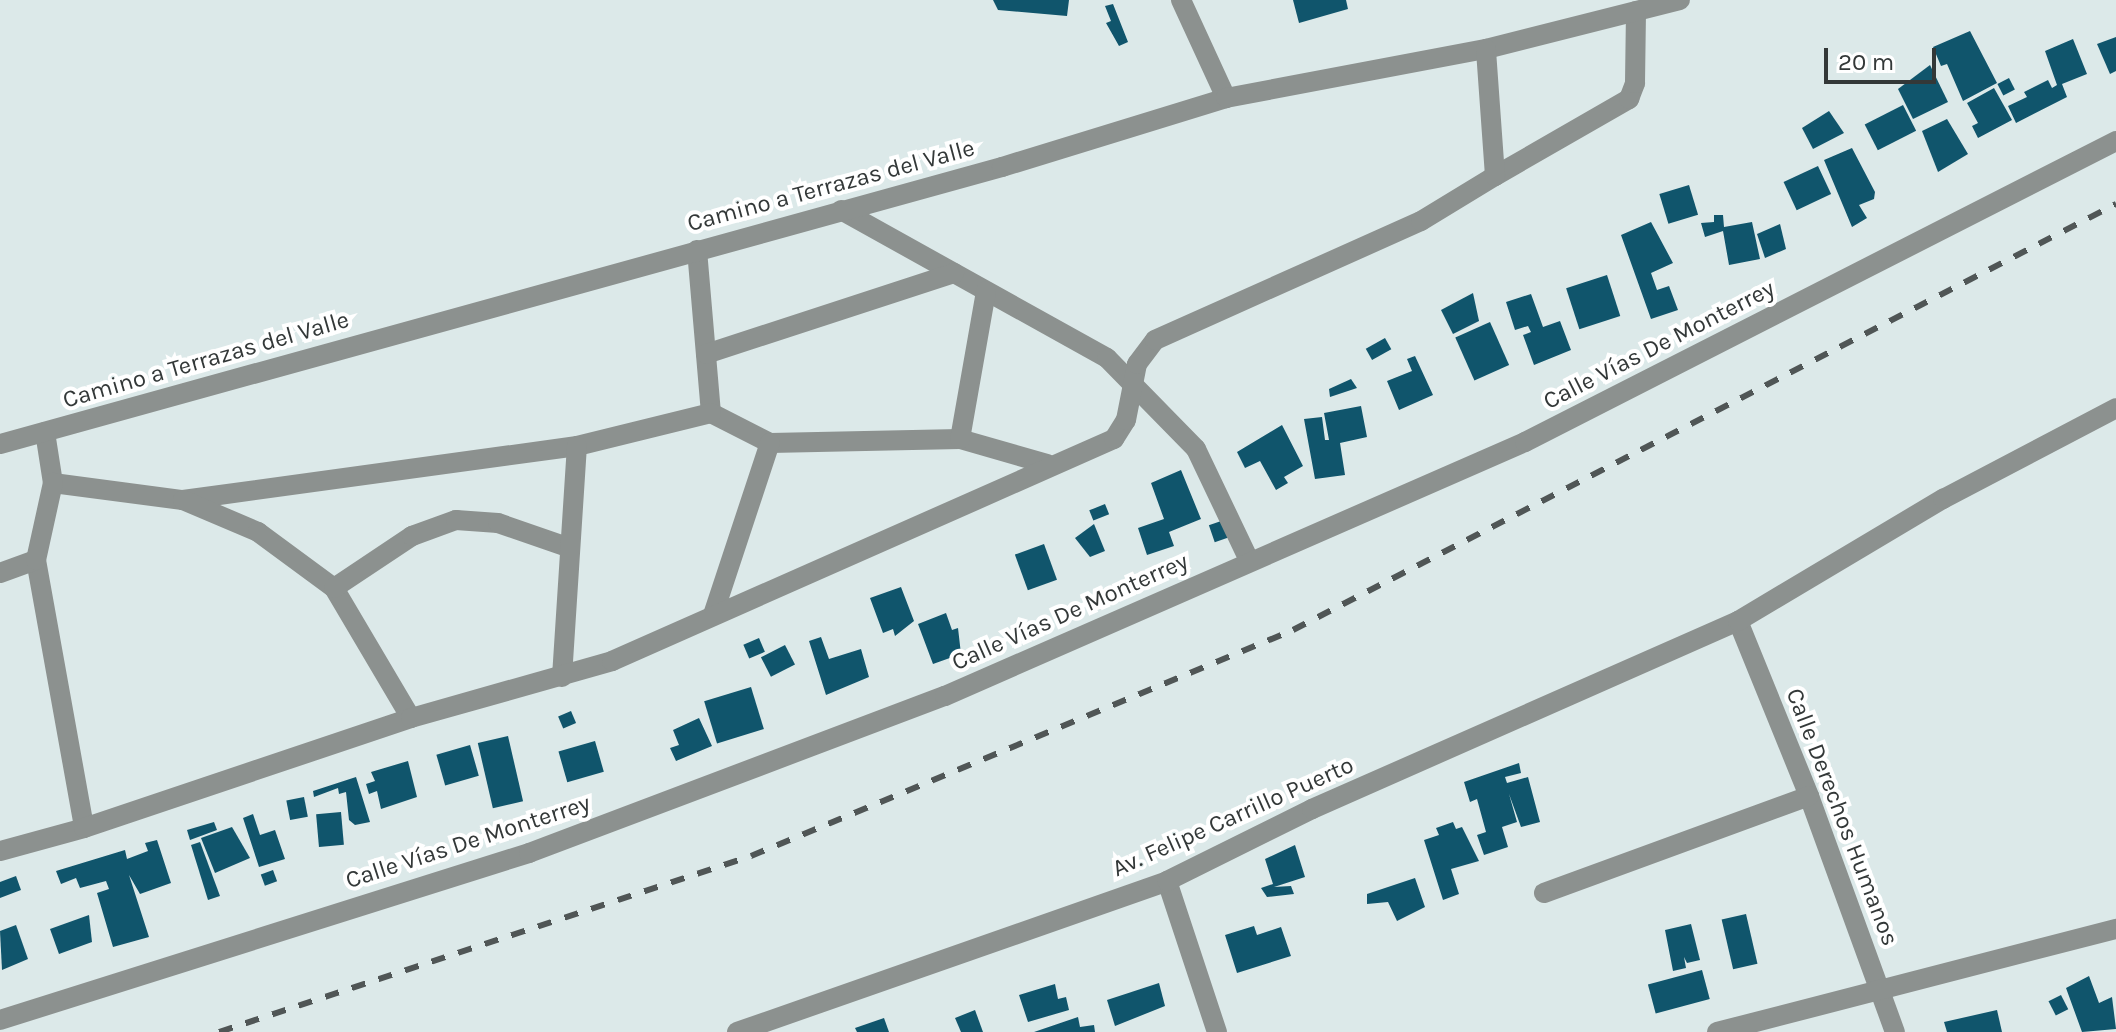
<!DOCTYPE html>
<html>
<head>
<meta charset="utf-8">
<style>
  body { margin:0 }
  #map { position:relative; width:2116px; height:1032px; overflow:hidden; background:#dce9e9; font-family:Karla,sans-serif }
  div>[style] { position:absolute }
  .building>* { inset:0; background:#10556c; transform-origin:0 0 }
  .minor>* { height:20px; margin:-10px; padding:0 10px; transform-origin:10px; border-radius:10px; background:#8c918f }
  .rail>* { height:6px; margin-top:-3px; transform-origin:0; background:repeating-linear-gradient(90deg,#505656 0 14px,transparent 0 28px) }
  span { translate:-50% -50%; white-space:nowrap; text-align:center; line-height:1.15; -webkit-text-stroke:8px #fff; paint-order:stroke }
  .street-label { font-size:24px; color:#333838 }
  .scale { position:absolute; left:1824px; top:48px; width:112px; height:36px; box-sizing:border-box; border:4px solid #333838; border-top:0; padding-left:10px; font-size:24px; line-height:28px; white-space:nowrap; color:#333838; -webkit-text-stroke:6px #fff; paint-order:stroke }
</style>
</head>
<body>
<div id="map">
  <div class="building">
    <i style="clip-path:polygon(993px 0,1069px 0,1067px 16px,998px 10px)"></i>
    <i style="clip-path:polygon(1293px 0,1346px 0,1348px 9px,1299px 23px)"></i>
    <i style="clip-path:polygon(1113px 4px,1128px 42px,1119px 46px,1106px 23px,1111px 21px,1105px 6px)"></i>
    <i style="clip-path:polygon(1970px 31px,1997px 83px,1963px 101px,1947px 64px,1941px 66px,1933px 47px)"></i>
    <i style="clip-path:polygon(2116px 37px,2116px 71px,2110px 74px,2097px 44px)"></i>
    <i style="clip-path:polygon(2073px 39px,2087px 74px,2062px 84px,2067px 97px,2016px 123px,2008px 106px,2027px 97px,2024px 92px,2048px 80px,2052px 88px,2057px 85px,2045px 51px)"></i>
    <i style="clip-path:polygon(1930px 65px,1948px 102px,1913px 119px,1898px 89px)"></i>
    <i style="left:2009px;top:78px;width:13px;height:13px;rotate:63deg"></i>
    <i style="clip-path:polygon(1994px 88px,2012px 120px,1978px 138px,1972px 126px,1978px 123px,1967px 103px)"></i>
    <i style="left:1903px;top:105px;width:29px;height:43px;rotate:63deg"></i>
    <i style="clip-path:polygon(1829px 111px,1844px 133px,1813px 149px,1802px 128px)"></i>
    <i style="clip-path:polygon(1947px 119px,1968px 154px,1938px 172px,1922px 131px)"></i>
    <i style="clip-path:polygon(1852px 148px,1875px 192px,1874px 199px,1859px 205px,1867px 218px,1852px 227px,1824px 160px)"></i>
    <i style="left:1818px;top:166px;width:31px;height:38px;rotate:65deg"></i>
    <i style="left:1689px;top:185px;width:31px;height:31px;rotate:73deg"></i>
    <i style="clip-path:polygon(1714px 215px,1723px 215px,1724px 227px,1752px 222px,1760px 259px,1729px 265px,1723px 231px,1705px 237px,1701px 223px,1714px 222px)"></i>
    <i style="clip-path:polygon(1651px 222px,1673px 263px,1651px 273px,1657px 290px,1669px 286px,1678px 310px,1651px 319px,1621px 235px)"></i>
    <i style="clip-path:polygon(1780px 224px,1786px 249px,1765px 258px,1757px 234px)"></i>
    <i style="left:1607px;top:275px;width:43px;height:43px;rotate:72deg"></i>
    <i style="clip-path:polygon(1473px 293px,1479px 321px,1453px 334px,1441px 310px)"></i>
    <i style="clip-path:polygon(1531px 294px,1543px 327px,1560px 321px,1571px 350px,1534px 365px,1523px 335px,1531px 332px,1528px 326px,1515px 330px,1506px 302px)"></i>
    <i style="left:1490px;top:322px;width:47px;height:38px;rotate:66deg"></i>
    <i style="left:1385px;top:338px;width:13px;height:22px;rotate:61deg"></i>
    <i style="clip-path:polygon(1415px 356px,1433px 395px,1399px 410px,1387px 381px,1412px 371px,1407px 359px)"></i>
    <i style="clip-path:polygon(1351px 379px,1357px 388px,1330px 397px,1329px 389px)"></i>
    <i style="clip-path:polygon(1361px 406px,1367px 437px,1340px 443px,1345px 475px,1315px 479px,1304px 419px,1322px 417px,1325px 440px,1329px 440px,1324px 413px)"></i>
    <i style="clip-path:polygon(1282px 425px,1303px 466px,1284px 477px,1288px 483px,1276px 490px,1260px 461px,1245px 468px,1237px 452px)"></i>
    <i style="clip-path:polygon(1181px 470px,1201px 519px,1169px 532px,1174px 546px,1147px 555px,1138px 528px,1164px 519px,1151px 483px)"></i>
    <i style="left:1105px;top:504px;width:11px;height:17px;rotate:68deg"></i>
    <i style="left:1224px;top:520px;width:18px;height:16px;rotate:71deg"></i>
    <i style="clip-path:polygon(1094px 524px,1105px 551px,1090px 557px,1075px 538px)"></i>
    <i style="left:1044px;top:544px;width:38px;height:31px;rotate:70deg"></i>
    <i style="clip-path:polygon(901px 587px,914px 621px,895px 636px,893px 629px,883px 633px,870px 598px)"></i>
    <i style="clip-path:polygon(946px 613px,952px 630px,958px 628px,961px 654px,933px 664px,918px 624px)"></i>
    <i style="clip-path:polygon(821px 637px,829px 659px,861px 649px,869px 677px,826px 695px,809px 641px)"></i>
    <i style="left:759px;top:638px;width:15px;height:17px;rotate:67deg"></i>
    <i style="left:785px;top:645px;width:22px;height:27px;rotate:63deg"></i>
    <i style="left:751px;top:687px;width:44px;height:49px;rotate:73deg"></i>
    <i style="left:571px;top:711px;width:13px;height:14px;rotate:67deg"></i>
    <i style="clip-path:polygon(699px 718px,712px 746px,676px 761px,670px 748px,679px 745px,673px 730px)"></i>
    <i style="left:508px;top:736px;width:67px;height:31px;rotate:77deg"></i>
    <i style="left:595px;top:741px;width:32px;height:38px;rotate:74deg"></i>
    <i style="left:470px;top:745px;width:32px;height:35px;rotate:74deg"></i>
    <i style="clip-path:polygon(408px 761px,417px 797px,381px 809px,377px 791px,369px 794px,366px 784px,375px 781px,371px 772px)"></i>
    <i style="clip-path:polygon(1519px 763px,1521px 773px,1505px 777px,1507px 783px,1528px 777px,1540px 822px,1521px 827px,1509px 794px,1517px 822px,1502px 827px,1508px 847px,1484px 855px,1477px 835px,1486px 832px,1477px 799px,1470px 802px,1464px 782px)"></i>
    <i style="clip-path:polygon(356px 777px,370px 822px,355px 825px,349px 820px,346px 792px,339px 794px,338px 788px,314px 797px,313px 791px)"></i>
    <i style="left:304px;top:797px;width:20px;height:18px;rotate:79deg"></i>
    <i style="left:341px;top:812px;width:33px;height:25px;rotate:85deg"></i>
    <i style="clip-path:polygon(253px 814px,260px 835px,275px 830px,285px 859px,259px 867px,243px 818px)"></i>
    <i style="clip-path:polygon(214px 822px,217px 830px,190px 840px,187px 830px)"></i>
    <i style="clip-path:polygon(1453px 822px,1456px 829px,1462px 827px,1479px 861px,1451px 869px,1459px 894px,1443px 900px,1424px 840px,1439px 835px,1436px 828px)"></i>
    <i style="clip-path:polygon(232px 827px,250px 858px,215px 873px,201px 838px)"></i>
    <i style="clip-path:polygon(157px 840px,171px 883px,140px 894px,129px 875px,149px 937px,113px 947px,97px 893px,109px 889px,106px 881px,80px 888px,76px 878px,61px 884px,56px 871px,125px 850px,127px 859px,148px 851px,145px 843px)"></i>
    <i style="clip-path:polygon(200px 842px,220px 896px,208px 900px,191px 845px)"></i>
    <i style="clip-path:polygon(1295px 845px,1305px 877px,1274px 887px,1291px 886px,1294px 894px,1267px 897px,1261px 888px,1273px 884px,1265px 859px)"></i>
    <i style="left:273px;top:870px;width:12px;height:13px;rotate:70deg"></i>
    <i style="clip-path:polygon(16px 876px,21px 890px,0 898px,0 882px)"></i>
    <i style="clip-path:polygon(1415px 878px,1425px 907px,1397px 921px,1388px 902px,1367px 904px,1367px 894px)"></i>
    <i style="left:1746px;top:914px;width:51px;height:25px;rotate:77deg"></i>
    <i style="clip-path:polygon(89px 915px,92px 942px,59px 954px,50px 929px)"></i>
    <i style="clip-path:polygon(1691px 924px,1700px 960px,1687px 963px,1684px 957px,1686px 968px,1673px 971px,1665px 930px)"></i>
    <i style="clip-path:polygon(16px 925px,28px 959px,2px 970px,0 931px)"></i>
    <i style="clip-path:polygon(1254px 926px,1257px 935px,1281px 927px,1291px 956px,1237px 973px,1225px 935px)"></i>
    <i style="left:1702px;top:970px;width:30px;height:56px;rotate:75deg"></i>
    <i style="clip-path:polygon(2089px 976px,2099px 1003px,2112px 997px,2116px 1029px,2082px 1032px,2066px 988px)"></i>
    <i style="clip-path:polygon(1159px 983px,1165px 1006px,1115px 1026px,1107px 1000px)"></i>
    <i style="clip-path:polygon(1055px 984px,1058px 999px,1066px 997px,1069px 1010px,1028px 1022px,1019px 995px)"></i>
    <i style="left:2061px;top:995px;width:16px;height:14px;rotate:63deg"></i>
    <i style="clip-path:polygon(975px 1010px,983px 1032px,961px 1032px,955px 1018px)"></i>
    <i style="clip-path:polygon(1997px 1010px,2002px 1032px,1947px 1032px,1944px 1022px)"></i>
    <i style="clip-path:polygon(1078px 1017px,1080px 1027px,1094px 1025px,1095px 1032px,1034px 1032px)"></i>
    <i style="clip-path:polygon(884px 1018px,889px 1032px,857px 1032px,855px 1028px)"></i>
  </div>
  <div class="minor">
    <i style="left:1181px;top:0;width:108px;rotate:65.3deg"></i>
    <i style="left:1495px;top:176px;width:155px;rotate:-29.9deg"></i>
    <i style="left:1629px;top:99px;width:17px;rotate:-69deg"></i>
    <i style="left:1635px;top:83px;width:72px;rotate:-89.2deg"></i>
    <i style="left:841px;top:210px;width:304px;rotate:29.1deg"></i>
    <i style="left:1107px;top:358px;width:127px;rotate:45.6deg"></i>
    <i style="left:1196px;top:449px;width:125px;rotate:64.5deg"></i>
    <i style="left:697px;top:250px;width:164px;rotate:85.1deg"></i>
    <i style="left:711px;top:413px;width:66px;rotate:27deg"></i>
    <i style="left:770px;top:443px;width:190px;rotate:-1.2deg"></i>
    <i style="left:960px;top:439px;width:91px;rotate:16deg"></i>
    <i style="left:706px;top:354px;width:261px;rotate:-18.1deg"></i>
    <i style="left:45px;top:432px;width:52px;rotate:81.1deg"></i>
    <i style="left:53px;top:483px;width:131px;rotate:7.5deg"></i>
    <i style="left:183px;top:500px;width:398px;rotate:-7.8deg"></i>
    <i style="left:577px;top:446px;width:138px;rotate:-13.8deg"></i>
    <i style="left:960px;top:439px;width:150px;rotate:-80deg"></i>
    <i style="left:0;top:444px;width:1040px;rotate:-15.45deg"></i>
    <i style="left:1002px;top:167px;width:234px;rotate:-17.1deg"></i>
    <i style="left:1226px;top:98px;width:265px;rotate:-10.7deg"></i>
    <i style="left:1486px;top:49px;width:200px;rotate:-14.2deg"></i>
    <i style="left:183px;top:500px;width:82px;rotate:23.1deg"></i>
    <i style="left:258px;top:532px;width:94px;rotate:36.4deg"></i>
    <i style="left:334px;top:588px;width:151px;rotate:59.4deg"></i>
    <i style="left:36px;top:560px;width:272px;rotate:79.8deg"></i>
    <i style="left:0;top:573px;width:38px;rotate:-20deg"></i>
    <i style="left:36px;top:560px;width:79px;rotate:-77.6deg"></i>
    <i style="left:334px;top:588px;width:94px;rotate:-33.7deg"></i>
    <i style="left:412px;top:536px;width:47px;rotate:-20deg"></i>
    <i style="left:456px;top:520px;width:42px;rotate:4.1deg"></i>
    <i style="left:498px;top:523px;width:76px;rotate:19.1deg"></i>
    <i style="left:713px;top:615px;width:181px;rotate:-71.7deg"></i>
    <i style="left:1738px;top:621px;width:189px;rotate:67.9deg"></i>
    <i style="left:1809px;top:796px;width:251px;rotate:70deg"></i>
    <i style="left:562px;top:677px;width:231px;rotate:-86.3deg"></i>
    <i style="left:0;top:851px;width:87px;rotate:-15.3deg"></i>
    <i style="left:84px;top:828px;width:345px;rotate:-18.6deg"></i>
    <i style="left:411px;top:718px;width:209px;rotate:-15.8deg"></i>
    <i style="left:612px;top:661px;width:549px;rotate:-23.86deg"></i>
    <i style="left:1114px;top:439px;width:22px;rotate:-58deg"></i>
    <i style="left:1126px;top:420px;width:57px;rotate:-78.9deg"></i>
    <i style="left:1137px;top:364px;width:30px;rotate:-53deg"></i>
    <i style="left:1155px;top:340px;width:291px;rotate:-24.1deg"></i>
    <i style="left:1421px;top:221px;width:87px;rotate:-31.3deg"></i>
    <i style="left:1495px;top:176px;width:127px;rotate:-94.1deg"></i>
    <i style="left:1167px;top:881px;width:159px;rotate:71.7deg"></i>
    <i style="left:1544px;top:893px;width:282px;rotate:-20.1deg"></i>
    <i style="left:0;top:1020px;width:555px;rotate:-17.52deg"></i>
    <i style="left:529px;top:853px;width:445px;rotate:-20.7deg"></i>
    <i style="left:945px;top:696px;width:633px;rotate:-23.65deg"></i>
    <i style="left:1525px;top:442px;width:663px;rotate:-26.99deg"></i>
    <i style="left:737px;top:1032px;width:456px;rotate:-19.3deg"></i>
    <i style="left:1167px;top:881px;width:162px;rotate:-26.4deg"></i>
    <i style="left:1312px;top:809px;width:466px;rotate:-23.8deg"></i>
    <i style="left:1738px;top:621px;width:239px;rotate:-30.8deg"></i>
    <i style="left:1943px;top:499px;width:195px;rotate:-27.7deg"></i>
    <i style="left:1717px;top:1032px;width:412px;rotate:-14.5deg"></i>
  </div>
  <div class="rail">
    <i style="left:219px;top:1032px;width:560px;rotate:-18.31deg"></i>
    <i style="left:751px;top:856px;width:587px;rotate:-22.63deg"></i>
    <i style="left:1293px;top:630px;width:927px;rotate:-27.37deg"></i>
  </div>
  <div class="street-label">
    <span style="left:831px;top:186px;rotate:-15deg">Camino a Terrazas del Valle</span>
    <span style="left:1659px;top:345px;rotate:-27deg">Calle Vías De Monterrey</span>
    <span style="left:206px;top:360px;rotate:-16deg">Camino a Terrazas del Valle</span>
    <span style="left:1070px;top:612px;rotate:-24deg">Calle Vías De Monterrey</span>
    <span style="left:1233px;top:817px;rotate:-24deg">Av. Felipe Carrillo Puerto</span>
    <span style="left:1842px;top:817px;rotate:69deg">Calle Derechos Humanos</span>
    <span style="left:468px;top:842px;rotate:-18deg">Calle Vías De Monterrey</span>
  </div>
  <div class="scale">20 m</div>
</div>
</body>
</html>
